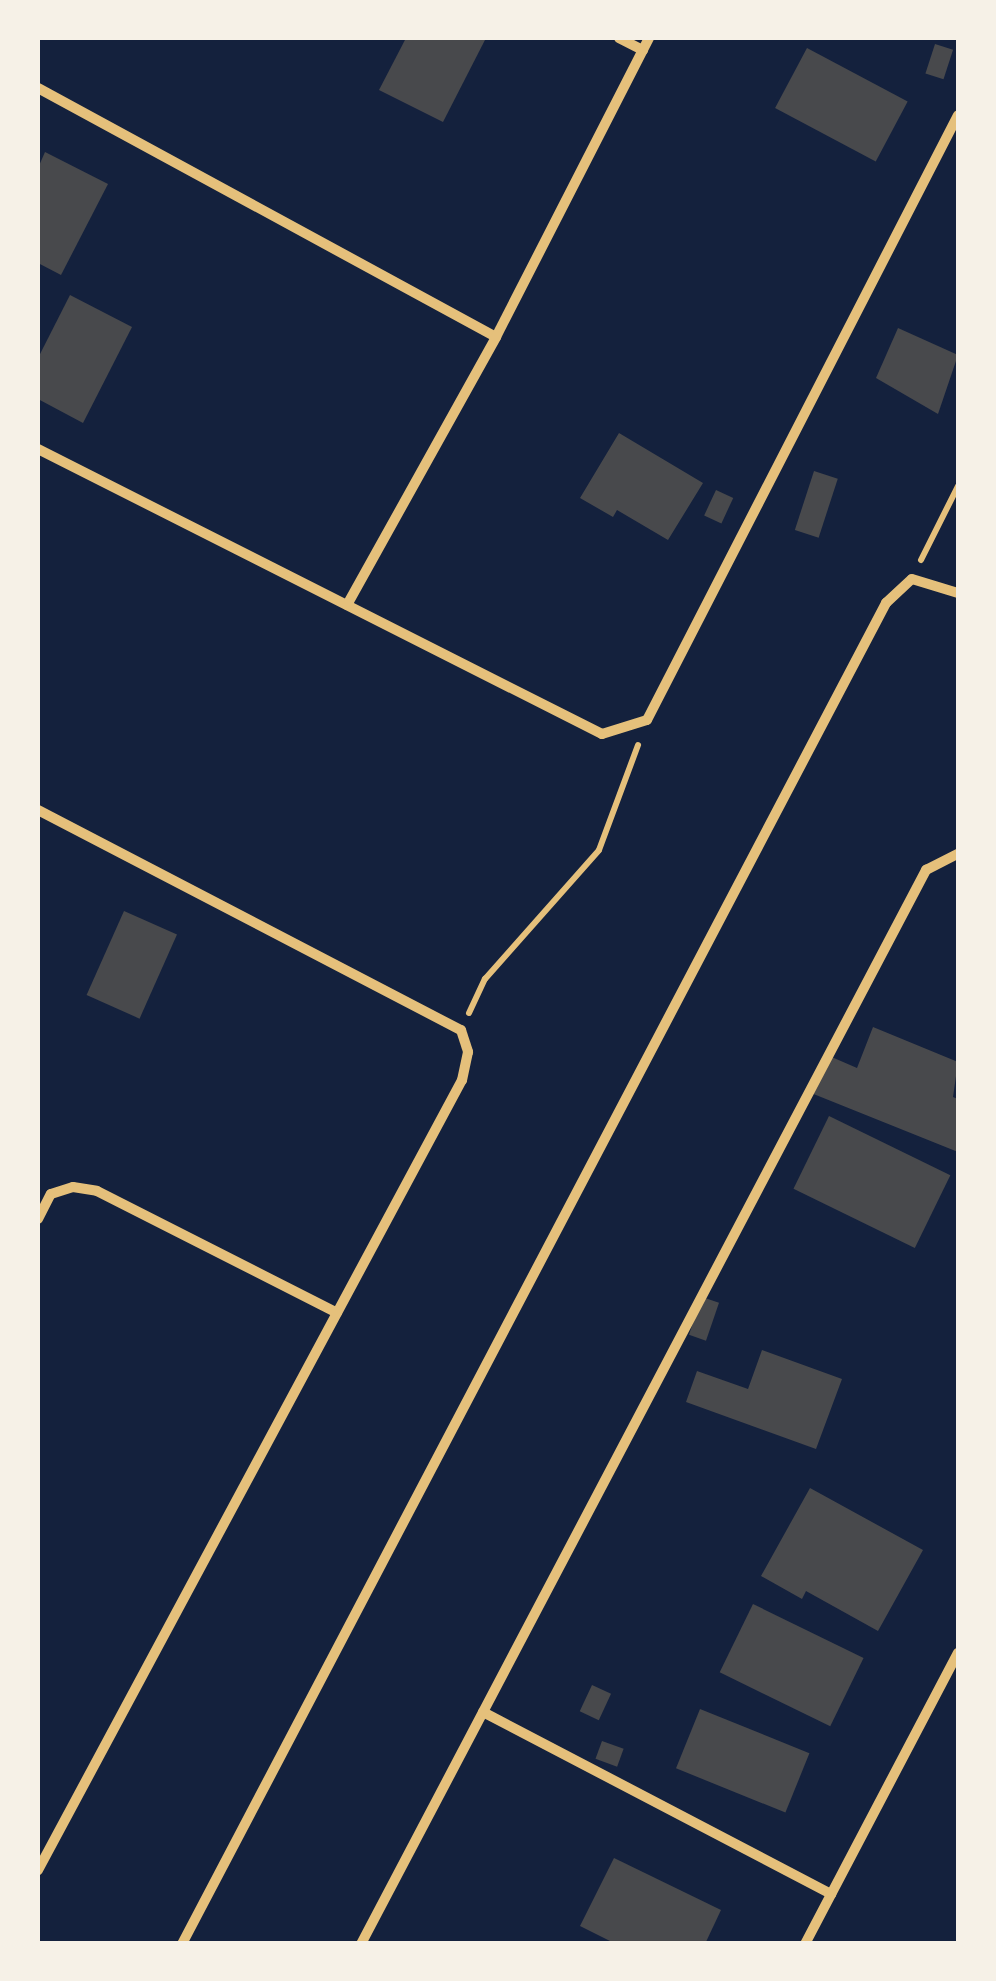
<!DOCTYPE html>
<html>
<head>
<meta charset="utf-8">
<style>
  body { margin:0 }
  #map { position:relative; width:996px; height:1981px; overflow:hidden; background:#14213d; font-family:Karla,sans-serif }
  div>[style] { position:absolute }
  .building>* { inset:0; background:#48494c; transform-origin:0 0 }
  .path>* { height:6px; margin:-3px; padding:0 3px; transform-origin:3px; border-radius:3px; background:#e5c07b }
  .minor>* { height:10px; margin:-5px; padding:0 5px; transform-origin:5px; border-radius:5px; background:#e5c07b }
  span { translate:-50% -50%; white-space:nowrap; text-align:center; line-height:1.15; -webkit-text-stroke:8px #f6f1e7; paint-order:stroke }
  .frame { position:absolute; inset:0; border:40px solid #f6f1e7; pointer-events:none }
</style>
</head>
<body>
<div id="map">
  <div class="building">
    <i style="clip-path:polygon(406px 38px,486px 38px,443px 122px,379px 90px)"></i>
    <i style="left:935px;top:44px;width:19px;height:31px;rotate:18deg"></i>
    <i style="left:807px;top:48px;width:114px;height:68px;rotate:28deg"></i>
    <i style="clip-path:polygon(45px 152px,108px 184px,61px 275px,38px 263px,38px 168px)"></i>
    <i style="clip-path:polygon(70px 295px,132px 327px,83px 423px,38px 399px,38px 358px)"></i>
    <i style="clip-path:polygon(898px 328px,958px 355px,938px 414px,876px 378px)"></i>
    <i style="clip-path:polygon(619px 433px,703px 483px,668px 540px,617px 510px,613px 517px,580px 498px)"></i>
    <i style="left:814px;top:471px;width:25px;height:62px;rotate:18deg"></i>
    <i style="left:716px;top:490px;width:19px;height:28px;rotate:25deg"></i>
    <i style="left:124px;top:911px;width:58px;height:92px;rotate:24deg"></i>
    <i style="clip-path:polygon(873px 1027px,958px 1062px,953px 1097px,958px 1099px,958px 1152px,811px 1093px,827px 1055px,857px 1068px)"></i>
    <i style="left:829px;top:1116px;width:135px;height:81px;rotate:26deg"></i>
    <i style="left:702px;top:1297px;width:18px;height:40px;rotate:19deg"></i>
    <i style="clip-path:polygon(762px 1350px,842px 1379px,816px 1449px,686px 1402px,697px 1371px,748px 1389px)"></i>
    <i style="clip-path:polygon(810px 1488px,923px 1550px,878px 1631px,806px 1591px,802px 1599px,761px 1576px)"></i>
    <i style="left:753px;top:1604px;width:123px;height:76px;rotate:26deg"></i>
    <i style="left:592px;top:1685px;width:21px;height:29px;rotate:25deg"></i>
    <i style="left:700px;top:1709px;width:118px;height:64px;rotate:22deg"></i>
    <i style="left:602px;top:1741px;width:23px;height:19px;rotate:20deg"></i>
    <i style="clip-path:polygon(614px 1858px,721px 1910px,705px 1944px,616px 1944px,580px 1926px)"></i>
  </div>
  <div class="path">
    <i style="left:921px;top:560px;width:83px;rotate:-63.4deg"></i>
    <i style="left:469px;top:1013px;width:38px;rotate:-65deg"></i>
    <i style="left:485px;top:979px;width:172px;rotate:-48.5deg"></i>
    <i style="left:599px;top:850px;width:112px;rotate:-69.6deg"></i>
  </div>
  <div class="minor">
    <i style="left:619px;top:38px;width:27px;rotate:27deg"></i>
    <i style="left:38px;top:88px;width:521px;rotate:28.53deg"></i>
    <i style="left:38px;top:449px;width:632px;rotate:26.81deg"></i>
    <i style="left:602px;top:734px;width:47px;rotate:-17.3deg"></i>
    <i style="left:647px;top:720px;width:680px;rotate:-62.79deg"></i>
    <i style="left:347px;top:605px;width:307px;rotate:-60.9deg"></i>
    <i style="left:496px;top:337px;width:336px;rotate:-62.9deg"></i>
    <i style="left:38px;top:810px;width:477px;rotate:27.5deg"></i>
    <i style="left:461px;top:1030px;width:23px;rotate:72deg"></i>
    <i style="left:468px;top:1052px;width:29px;rotate:102deg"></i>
    <i style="left:462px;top:1080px;width:897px;rotate:118.22deg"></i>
    <i style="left:38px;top:1219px;width:28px;rotate:-63deg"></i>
    <i style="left:51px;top:1194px;width:23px;rotate:-18deg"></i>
    <i style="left:73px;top:1187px;width:24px;rotate:9deg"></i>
    <i style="left:97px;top:1191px;width:269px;rotate:26.9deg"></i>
    <i style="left:483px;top:1712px;width:393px;rotate:27.6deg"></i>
    <i style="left:182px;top:1944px;width:1515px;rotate:-62.3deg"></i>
    <i style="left:886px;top:603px;width:35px;rotate:-43deg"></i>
    <i style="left:912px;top:579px;width:48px;rotate:16.9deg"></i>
    <i style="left:361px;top:1944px;width:1214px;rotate:-62.25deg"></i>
    <i style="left:926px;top:870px;width:36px;rotate:-27deg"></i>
    <i style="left:805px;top:1944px;width:329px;rotate:-62.3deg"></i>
  </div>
  <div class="frame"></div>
</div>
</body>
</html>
